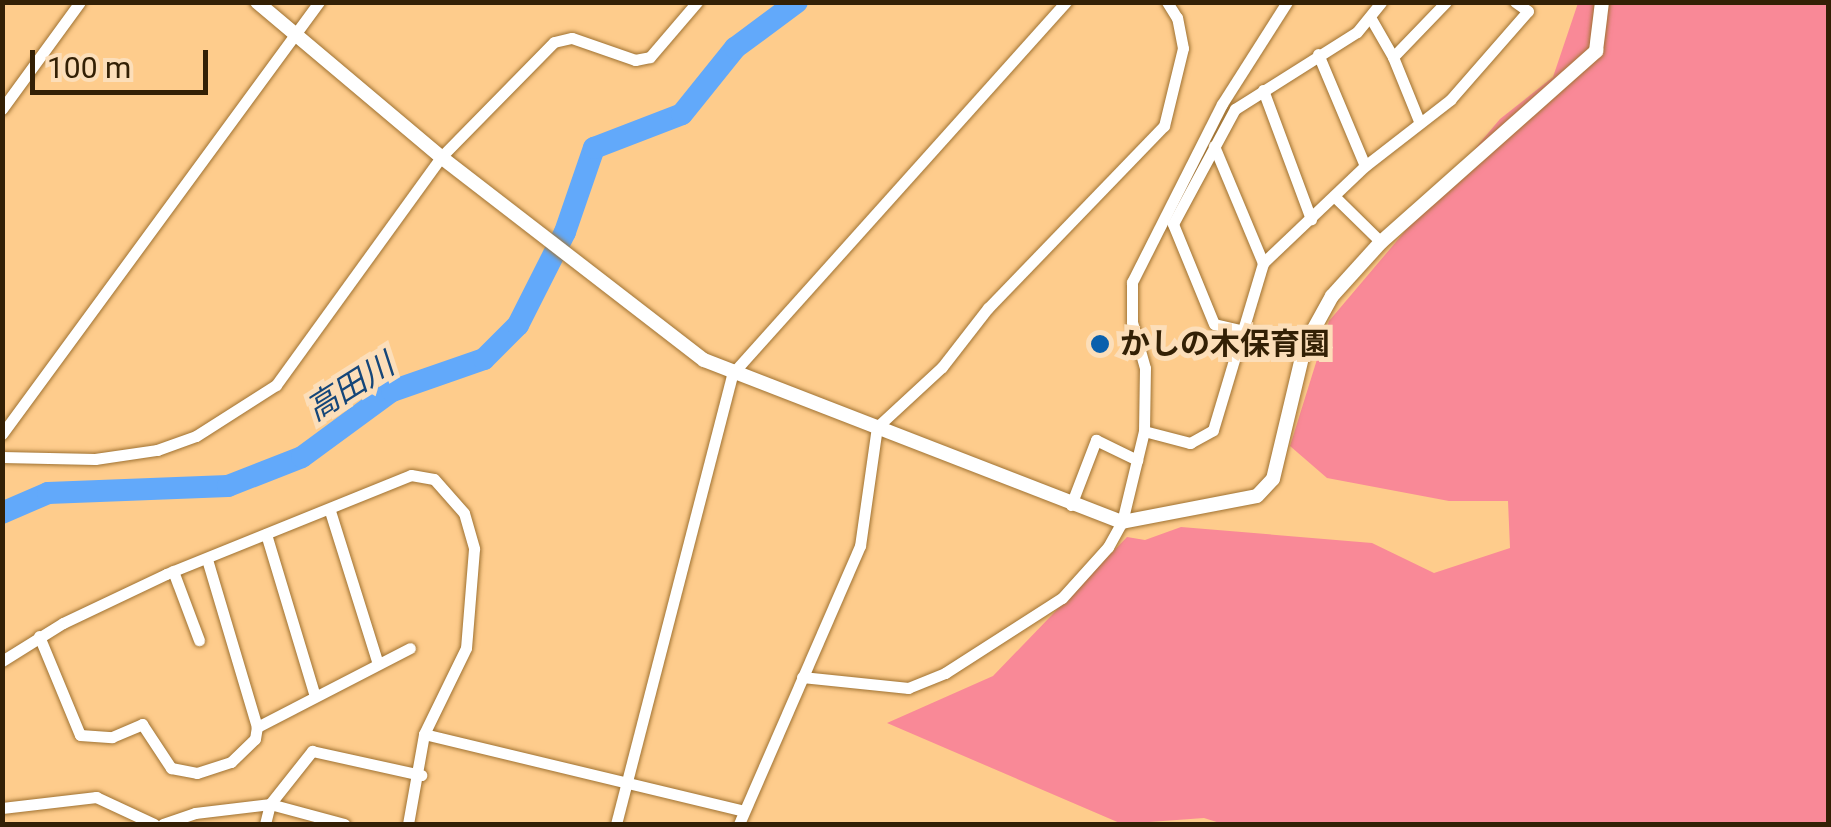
<!DOCTYPE html>
<html>
<head>
<meta charset="utf-8">
<style>
  body { margin:0 }
  #map { position:relative; width:1831px; height:827px; overflow:hidden; background:#fecc8c; font-family:Roboto,"Noto Sans JP",sans-serif }
  div>[style] { position:absolute }
  .green>* { inset:0; background:#f98997 }
  .river>* { height:22px; margin:-11px; padding:0 11px; transform-origin:11px; border-radius:11px; background:#62a9fa }
  .roads { filter:drop-shadow(0 0 2px #9f7232) drop-shadow(0 0 2px #9f7232) }
  .minor>* { height:11px; margin:-5.5px; padding:0 5.5px; transform-origin:5.5px; border-radius:5.5px; background:#fff }
  .tertiary>* { height:14px; margin:-7px; padding:0 7px; transform-origin:7px; border-radius:7px; background:#fff }
  .dots>* { width:28px; height:28px; translate:-50% -50%; box-sizing:border-box; border:5px solid #fcdeb9; border-radius:50% }
  span { translate:-50% -50%; white-space:nowrap; text-align:center; line-height:1.15; -webkit-text-stroke:10px #fcdeb9; paint-order:stroke }
  .poi-label { font-size:30px; color:#332005; font-weight:700 }
  .left { translate:0 -50%; text-align:left }
  .water-label { font-size:32px; color:#154679; font-style:italic }
  .frame { position:absolute; inset:0; border:5px solid #332005; pointer-events:none }
  .scale { position:absolute; left:30px; top:50px; width:178px; height:45px; box-sizing:border-box; border:5px solid #332005; border-top:0; padding-left:12px; font-size:30px; line-height:35px; white-space:nowrap; color:#332005; -webkit-text-stroke:8px #fcdeb9; paint-order:stroke }
</style>
</head>
<body>
<div id="map">
  <div class="green">
    <i style="clip-path:polygon(1578px 3px,1828px 3px,1828px 824px,1223px 824px,1204px 818px,1122px 824px,887px 723px,993px 676px,1127px 537px,1145px 540px,1181px 527px,1372px 543px,1434px 573px,1510px 548px,1508px 501px,1449px 501px,1327px 478px,1290px 446px,1329px 321px,1500px 119px,1553px 77px)"></i>
  </div>
  <div class="river">
    <i style="left:2px;top:513px;width:50px;rotate:-23.5deg"></i>
    <i style="left:48px;top:493px;width:180px;rotate:-2.2deg"></i>
    <i style="left:228px;top:486px;width:79px;rotate:-21.4deg"></i>
    <i style="left:302px;top:457px;width:112px;rotate:-36.3deg"></i>
    <i style="left:392px;top:391px;width:97px;rotate:-19.2deg"></i>
    <i style="left:484px;top:359px;width:48px;rotate:-45deg"></i>
    <i style="left:518px;top:325px;width:104px;rotate:-63.2deg"></i>
    <i style="left:565px;top:232px;width:89px;rotate:-71deg"></i>
    <i style="left:594px;top:148px;width:94px;rotate:-21.1deg"></i>
    <i style="left:682px;top:114px;width:85px;rotate:-51.2deg"></i>
    <i style="left:735px;top:48px;width:77px;rotate:-36.6deg"></i>
  </div>
  <div class="roads">
    <div class="minor">
      <i style="left:1370px;top:17px;width:46px;rotate:60.1deg"></i>
      <i style="left:1318px;top:54px;width:121px;rotate:67.2deg"></i>
      <i style="left:1263px;top:90px;width:138px;rotate:69.6deg"></i>
      <i style="left:2px;top:109px;width:132px;rotate:-53.9deg"></i>
      <i style="left:1419px;top:121px;width:69px;rotate:-112.1deg"></i>
      <i style="left:1393px;top:57px;width:76px;rotate:-46.1deg"></i>
      <i style="left:1214px;top:146px;width:127px;rotate:67.3deg"></i>
      <i style="left:1336px;top:198px;width:63px;rotate:44.4deg"></i>
      <i style="left:1305px;top:345px;width:93px;rotate:-167deg"></i>
      <i style="left:1214px;top:324px;width:108px;rotate:-112.3deg"></i>
      <i style="left:1173px;top:224px;width:131px;rotate:-61.7deg"></i>
      <i style="left:1235px;top:109px;width:144px;rotate:-32.3deg"></i>
      <i style="left:1357px;top:32px;width:38px;rotate:-51deg"></i>
      <i style="left:1144px;top:431px;width:48px;rotate:14.6deg"></i>
      <i style="left:1190px;top:443px;width:26px;rotate:-29deg"></i>
      <i style="left:1213px;top:430px;width:174px;rotate:-73.3deg"></i>
      <i style="left:1263px;top:263px;width:141px;rotate:-43.6deg"></i>
      <i style="left:1365px;top:166px;width:108px;rotate:-37.8deg"></i>
      <i style="left:1450px;top:100px;width:118px;rotate:-48.8deg"></i>
      <i style="left:1528px;top:11px;width:16px;rotate:-145deg"></i>
      <i style="left:2px;top:434px;width:536px;rotate:-53.73deg"></i>
      <i style="left:2px;top:457px;width:93px;rotate:1.2deg"></i>
      <i style="left:95px;top:459px;width:63px;rotate:-8.3deg"></i>
      <i style="left:157px;top:450px;width:41px;rotate:-19.7deg"></i>
      <i style="left:196px;top:436px;width:95px;rotate:-32.5deg"></i>
      <i style="left:276px;top:385px;width:281px;rotate:-54.1deg"></i>
      <i style="left:441px;top:157px;width:161px;rotate:-45.5deg"></i>
      <i style="left:554px;top:42px;width:18px;rotate:-13deg"></i>
      <i style="left:572px;top:38px;width:67px;rotate:19.2deg"></i>
      <i style="left:635px;top:60px;width:15px;rotate:-11deg"></i>
      <i style="left:650px;top:57px;width:72px;rotate:-49.5deg"></i>
      <i style="left:1071px;top:505px;width:70px;rotate:-69deg"></i>
      <i style="left:1096px;top:440px;width:46px;rotate:26deg"></i>
      <i style="left:330px;top:511px;width:160px;rotate:72.6deg"></i>
      <i style="left:266px;top:534px;width:169px;rotate:73.2deg"></i>
      <i style="left:173px;top:571px;width:74px;rotate:69.4deg"></i>
      <i style="left:39px;top:636px;width:107px;rotate:67.5deg"></i>
      <i style="left:80px;top:735px;width:32px;rotate:4deg"></i>
      <i style="left:112px;top:737px;width:33px;rotate:-23deg"></i>
      <i style="left:142px;top:724px;width:53px;rotate:56.6deg"></i>
      <i style="left:171px;top:768px;width:26px;rotate:11deg"></i>
      <i style="left:197px;top:773px;width:36px;rotate:-18deg"></i>
      <i style="left:231px;top:762px;width:33px;rotate:-44deg"></i>
      <i style="left:255px;top:739px;width:12px;rotate:-81deg"></i>
      <i style="left:257px;top:727px;width:175px;rotate:-106.6deg"></i>
      <i style="left:2px;top:661px;width:72px;rotate:-31.9deg"></i>
      <i style="left:63px;top:623px;width:114px;rotate:-25.4deg"></i>
      <i style="left:166px;top:574px;width:264px;rotate:-22deg"></i>
      <i style="left:411px;top:475px;width:23px;rotate:10deg"></i>
      <i style="left:434px;top:479px;width:45px;rotate:48.6deg"></i>
      <i style="left:464px;top:513px;width:37px;rotate:74deg"></i>
      <i style="left:474px;top:549px;width:99px;rotate:94.6deg"></i>
      <i style="left:466px;top:648px;width:96px;rotate:116deg"></i>
      <i style="left:802px;top:677px;width:107px;rotate:5.9deg"></i>
      <i style="left:908px;top:688px;width:40px;rotate:-22deg"></i>
      <i style="left:945px;top:673px;width:139px;rotate:-32.7deg"></i>
      <i style="left:1062px;top:598px;width:69px;rotate:-48deg"></i>
      <i style="left:1108px;top:547px;width:29px;rotate:-61deg"></i>
      <i style="left:1122px;top:522px;width:94px;rotate:-76.4deg"></i>
      <i style="left:1144px;top:431px;width:63px;rotate:-89.1deg"></i>
      <i style="left:1145px;top:368px;width:48px;rotate:-105.8deg"></i>
      <i style="left:1132px;top:322px;width:40px;rotate:-90deg"></i>
      <i style="left:1132px;top:282px;width:199px;rotate:-63.2deg"></i>
      <i style="left:1222px;top:104px;width:121px;rotate:-57.5deg"></i>
      <i style="left:257px;top:727px;width:172px;rotate:-27.3deg"></i>
      <i style="left:2px;top:808px;width:95px;rotate:-6.7deg"></i>
      <i style="left:96px;top:797px;width:64px;rotate:25deg"></i>
      <i style="left:163px;top:824px;width:34px;rotate:-19deg"></i>
      <i style="left:195px;top:813px;width:76px;rotate:-6.8deg"></i>
      <i style="left:270px;top:804px;width:77px;rotate:15.1deg"></i>
      <i style="left:265px;top:824px;width:21px;rotate:-76deg"></i>
      <i style="left:270px;top:804px;width:68px;rotate:-51.6deg"></i>
      <i style="left:312px;top:751px;width:112px;rotate:12.4deg"></i>
      <i style="left:408px;top:824px;width:91px;rotate:-79.9deg"></i>
      <i style="left:424px;top:734px;width:329px;rotate:13.5deg"></i>
      <i style="left:616px;top:824px;width:465px;rotate:-75.5deg"></i>
      <i style="left:732px;top:374px;width:500px;rotate:-48.1deg"></i>
      <i style="left:739px;top:824px;width:303px;rotate:-66.5deg"></i>
      <i style="left:860px;top:546px;width:120px;rotate:-81.9deg"></i>
      <i style="left:877px;top:427px;width:88px;rotate:-42.7deg"></i>
      <i style="left:942px;top:367px;width:75px;rotate:-52.1deg"></i>
      <i style="left:988px;top:308px;width:253px;rotate:-46deg"></i>
      <i style="left:1164px;top:126px;width:80px;rotate:-76.3deg"></i>
      <i style="left:1183px;top:48px;width:31px;rotate:-101deg"></i>
      <i style="left:1177px;top:18px;width:19px;rotate:-122deg"></i>
    </div>
    <div class="tertiary">
      <i style="left:257px;top:2px;width:241px;rotate:40.1deg"></i>
      <i style="left:441px;top:157px;width:332px;rotate:37.7deg"></i>
      <i style="left:704px;top:360px;width:448px;rotate:21.2deg"></i>
      <i style="left:1122px;top:522px;width:137px;rotate:-10.9deg"></i>
      <i style="left:1257px;top:496px;width:23px;rotate:-47deg"></i>
      <i style="left:1273px;top:479px;width:138px;rotate:-76.6deg"></i>
      <i style="left:1305px;top:345px;width:56px;rotate:-61.1deg"></i>
      <i style="left:1332px;top:296px;width:73px;rotate:-47.8deg"></i>
      <i style="left:1381px;top:242px;width:288px;rotate:-41.6deg"></i>
      <i style="left:1596px;top:51px;width:49px;rotate:-83deg"></i>
    </div>
  </div>
  <div class="dots">
    <i style="left:1100px;top:344px;background:#0a60ad"></i>
  </div>
  <div class="poi-label">
    <span class="left" style="left:1120px;top:344px">かしの木保育園</span>
  </div>
  <div class="water-label">
    <span style="left:350px;top:387px;rotate:-32deg">高田川</span>
  </div>
  <div class="frame"></div>
  <div class="scale">100 m</div>
</div>
</body>
</html>
